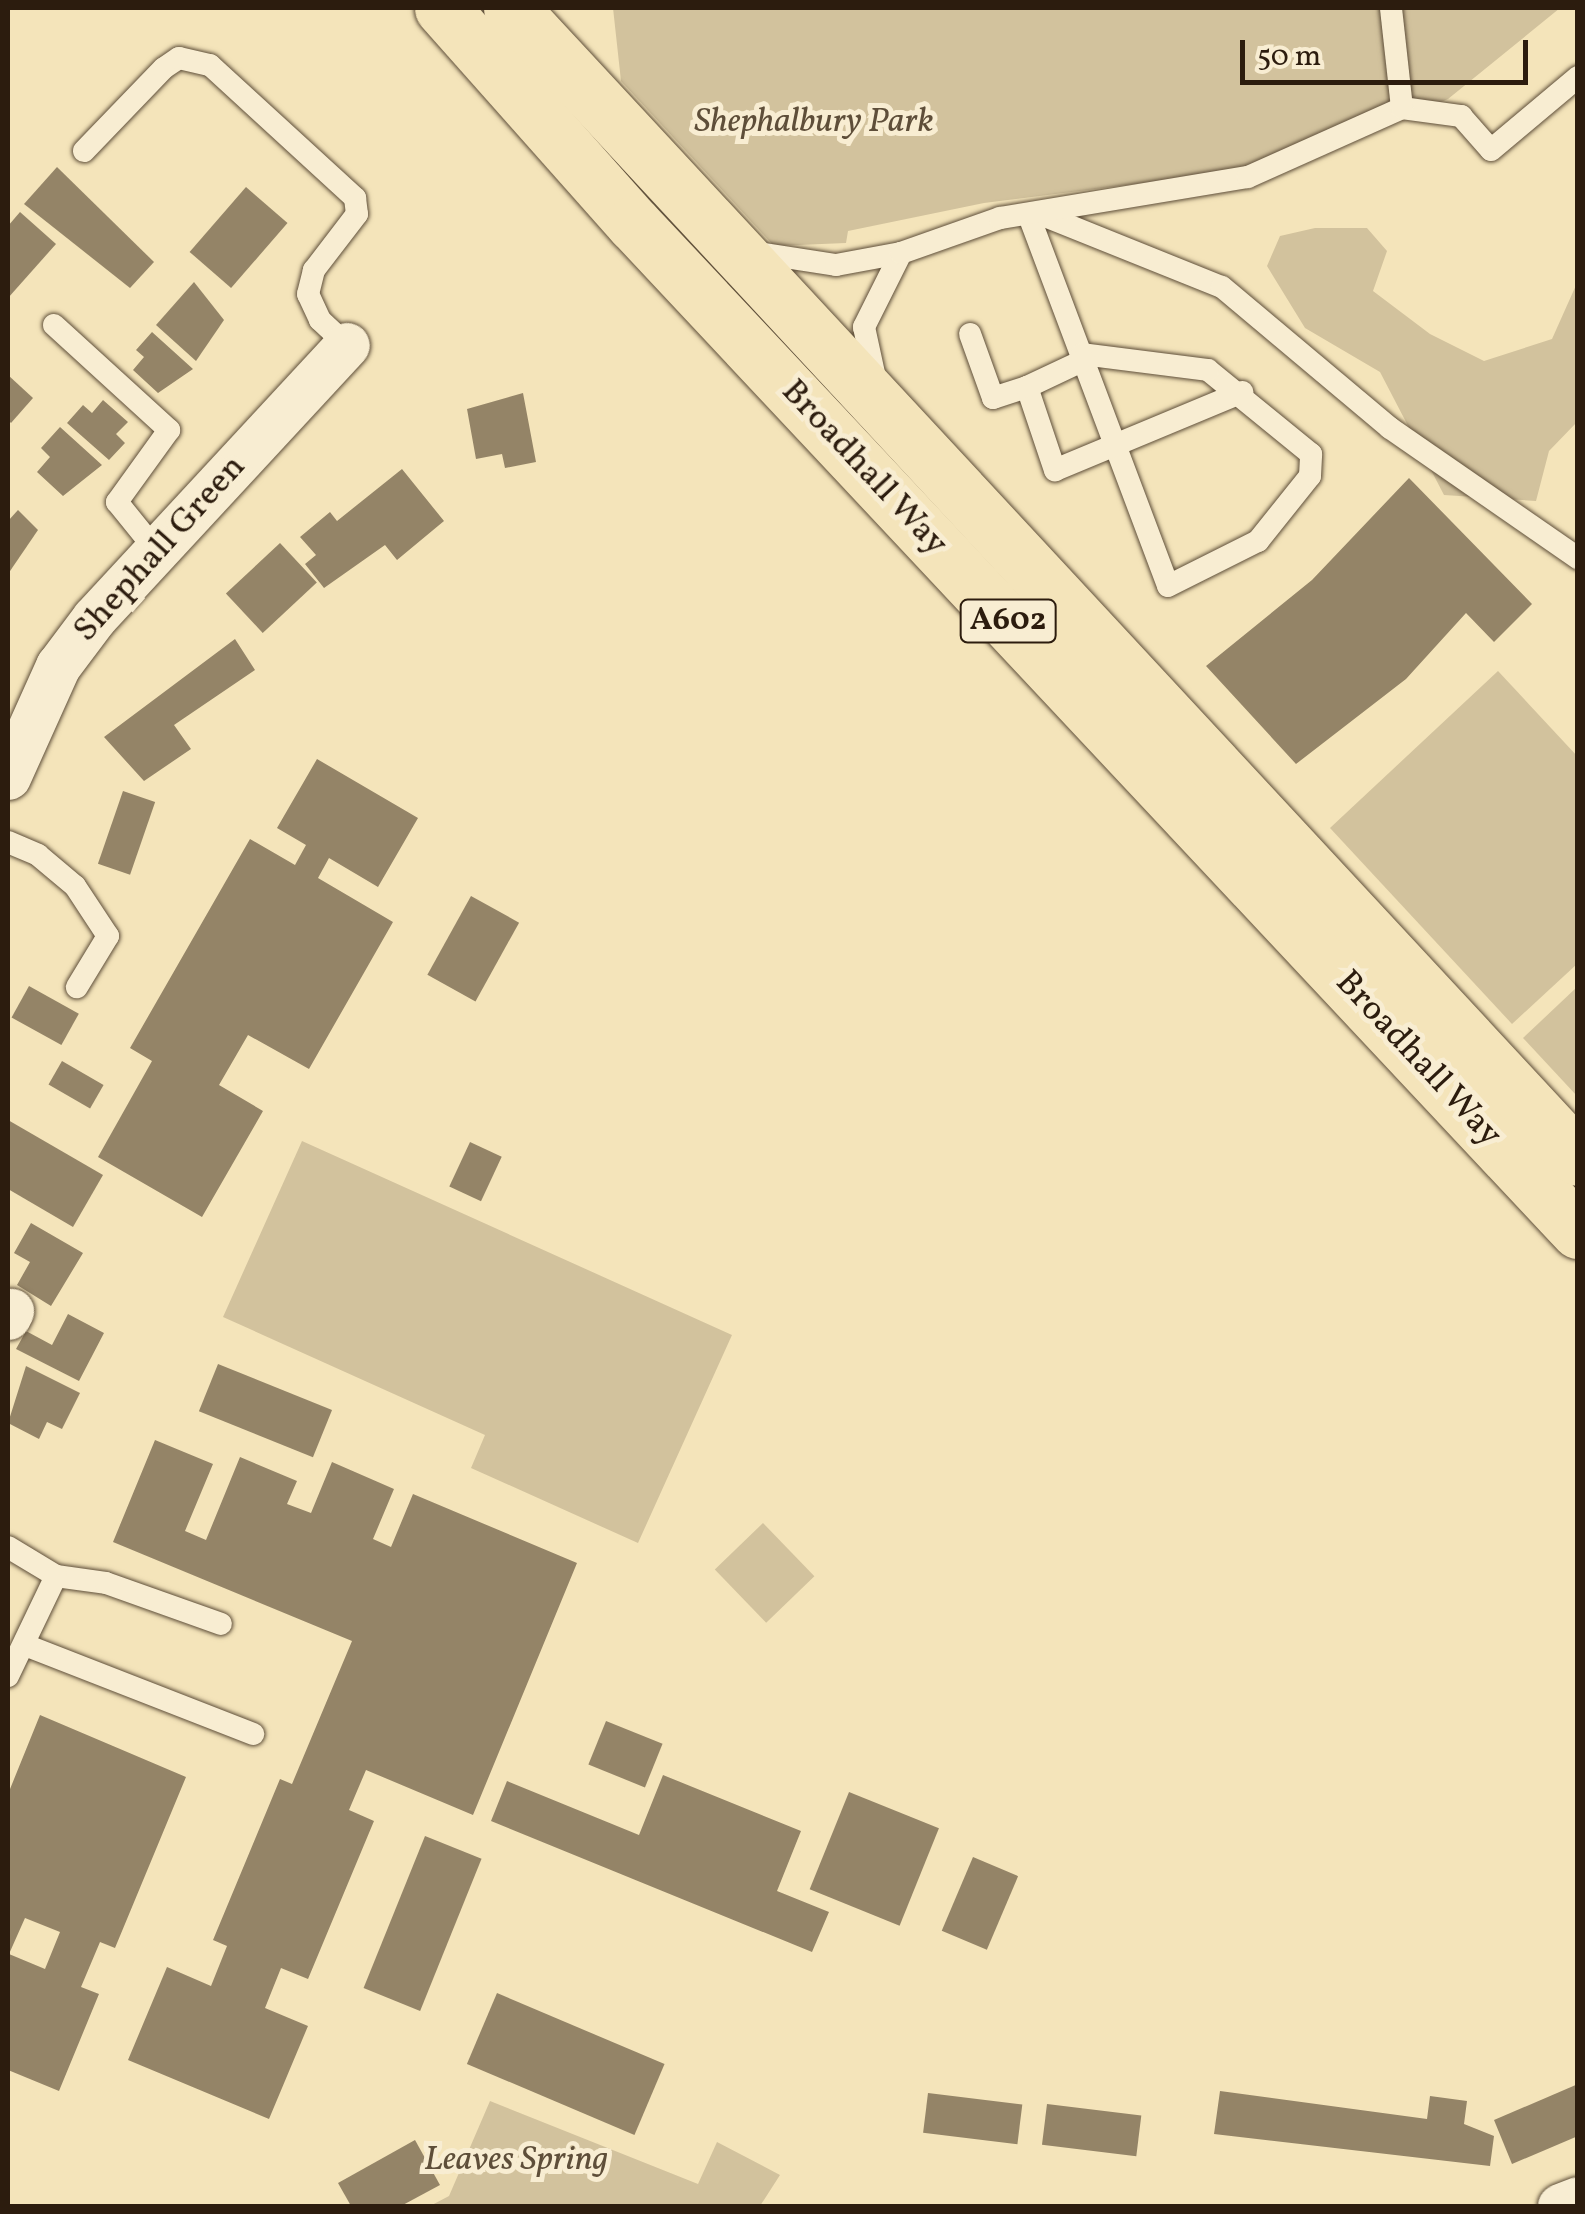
<!DOCTYPE html>
<html>
<head>
<meta charset="utf-8">
<style>
  body { margin:0 }
  #map { position:relative; width:1585px; height:2214px; overflow:hidden; background:#f4e4ba; font-family:Vollkorn,serif }
  div>[style] { position:absolute }
  .green>* { inset:0; background:#d2c29d; transform-origin:0 0 }
  .building>* { inset:0; background:#948467; transform-origin:0 0 }
  .roads { filter:drop-shadow(0 0 2px #5e4e39) drop-shadow(0 0 2px #5e4e39) }
  .lane>* { height:22px; margin:-11px; padding:0 11px; transform-origin:11px; border-radius:11px; background:#f8edd2 }
  .street>* { height:45px; margin:-22.5px; padding:0 22.5px; transform-origin:22.5px; border-radius:22.5px; background:#f8edd2 }
  .highway>* { height:55px; margin:-27.5px; padding:0 27.5px; transform-origin:27.5px; border-radius:27.5px; background:#f4e4ba }
  span { translate:-50% -50%; white-space:nowrap; text-align:center; line-height:1.15; -webkit-text-stroke:10px #f8edd2; paint-order:stroke }
  .shield-label span { padding:2px 8px; background:#f8edd2; border:2px solid; border-radius:8px; -webkit-text-stroke-width:0 }
  .shield-label { font-size:32px; color:#2c1c0e; font-weight:700 }
  .park-label { font-size:35px; color:#5e4e39; font-style:italic }
  .street-label { font-size:35px; color:#2c1c0e }
  .frame { position:absolute; inset:0; border:10px solid #2c1c0e; pointer-events:none }
  .scale { position:absolute; left:1240px; top:40px; width:288px; height:45px; box-sizing:border-box; border:5px solid #2c1c0e; border-top:0; padding-left:12px; font-size:30px; line-height:35px; white-space:nowrap; color:#2c1c0e; -webkit-text-stroke:8px #f8edd2; paint-order:stroke }
</style>
</head>
<body>
<div id="map">
  <div class="green">
    <i style="clip-path:polygon(613px 8px,1560px 8px,1448px 99px,1349px 144px,1253px 169px,984px 203px,848px 231px,846px 243px,774px 246px,621px 81px)"></i>
    <i style="clip-path:polygon(1315px 228px,1367px 228px,1387px 251px,1373px 291px,1430px 334px,1484px 361px,1552px 339px,1577px 283px,1577px 422px,1549px 451px,1536px 501px,1444px 495px,1380px 372px,1305px 328px,1267px 266px,1280px 236px)"></i>
    <i style="clip-path:polygon(1498px 671px,1578px 757px,1577px 964px,1512px 1024px,1330px 828px)"></i>
    <i style="clip-path:polygon(1577px 987px,1577px 1096px,1523px 1038px)"></i>
    <i style="clip-path:polygon(302px 1141px,732px 1335px,638px 1543px,471px 1468px,485px 1435px,223px 1317px)"></i>
    <i style="left:763px;top:1523px;width:74px;height:67px;rotate:46deg"></i>
    <i style="clip-path:polygon(490px 2101px,698px 2184px,717px 2142px,780px 2175px,760px 2206px,430px 2206px,449px 2196px)"></i>
  </div>
  <div class="building">
    <i style="clip-path:polygon(57px 167px,154px 262px,130px 288px,24px 204px)"></i>
    <i style="left:246px;top:187px;width:55px;height:86px;rotate:41deg"></i>
    <i style="clip-path:polygon(20px 212px,56px 244px,8px 298px,8px 226px)"></i>
    <i style="clip-path:polygon(194px 282px,224px 320px,196px 361px,156px 325px)"></i>
    <i style="clip-path:polygon(152px 332px,193px 369px,158px 393px,133px 370px,144px 357px,136px 350px)"></i>
    <i style="clip-path:polygon(8px 375px,33px 398px,11px 423px,8px 420px)"></i>
    <i style="clip-path:polygon(523px 393px,536px 462px,505px 468px,502px 454px,476px 459px,467px 409px)"></i>
    <i style="clip-path:polygon(103px 400px,128px 422px,116px 434px,125px 443px,109px 460px,67px 423px,83px 405px,92px 413px)"></i>
    <i style="clip-path:polygon(60px 427px,102px 465px,63px 496px,37px 472px,50px 457px,41px 448px)"></i>
    <i style="clip-path:polygon(402px 469px,444px 521px,397px 560px,385px 545px,324px 588px,305px 564px,316px 555px,300px 537px,330px 512px,337px 521px)"></i>
    <i style="clip-path:polygon(1409px 478px,1532px 604px,1494px 642px,1466px 613px,1406px 679px,1296px 764px,1206px 666px,1312px 580px)"></i>
    <i style="clip-path:polygon(18px 510px,38px 530px,8px 574px,8px 521px)"></i>
    <i style="left:280px;top:543px;width:54px;height:74px;rotate:47deg"></i>
    <i style="clip-path:polygon(235px 639px,255px 670px,174px 725px,191px 749px,144px 781px,104px 737px)"></i>
    <i style="clip-path:polygon(317px 759px,418px 818px,378px 887px,329px 858px,318px 878px,393px 922px,309px 1069px,248px 1035px,219px 1085px,263px 1111px,202px 1217px,98px 1157px,152px 1061px,130px 1048px,250px 839px,295px 865px,306px 845px,277px 828px)"></i>
    <i style="left:123px;top:791px;width:34px;height:77px;rotate:19deg"></i>
    <i style="left:471px;top:896px;width:55px;height:90px;rotate:29deg"></i>
    <i style="left:29px;top:986px;width:57px;height:36px;rotate:29deg"></i>
    <i style="left:62px;top:1061px;width:48px;height:27px;rotate:30deg"></i>
    <i style="clip-path:polygon(8px 1120px,103px 1175px,73px 1227px,8px 1189px)"></i>
    <i style="left:470px;top:1142px;width:35px;height:49px;rotate:25deg"></i>
    <i style="clip-path:polygon(31px 1223px,83px 1253px,51px 1306px,17px 1285px,30px 1262px,14px 1253px)"></i>
    <i style="clip-path:polygon(68px 1314px,104px 1333px,79px 1381px,16px 1349px,26px 1331px,52px 1345px)"></i>
    <i style="left:218px;top:1364px;width:123px;height:51px;rotate:22deg"></i>
    <i style="clip-path:polygon(26px 1366px,80px 1393px,62px 1429px,47px 1422px,39px 1439px,8px 1423px)"></i>
    <i style="clip-path:polygon(155px 1440px,213px 1464px,185px 1531px,206px 1540px,240px 1457px,297px 1481px,287px 1504px,311px 1513px,332px 1462px,394px 1489px,373px 1539px,391px 1547px,413px 1494px,577px 1563px,473px 1815px,366px 1770px,349px 1810px,374px 1821px,308px 1979px,281px 1968px,265px 2008px,308px 2026px,269px 2119px,128px 2060px,167px 1967px,211px 1986px,227px 1946px,213px 1940px,280px 1779px,292px 1784px,352px 1641px,113px 1542px)"></i>
    <i style="clip-path:polygon(evenodd,40px 1715px,186px 1777px,115px 1948px,100px 1942px,81px 1987px,99px 1994px,59px 2091px,8px 2070px,8px 1794px,40px 1715px,25px 1918px,60px 1932px,45px 1969px,9px 1954px,25px 1918px)"></i>
    <i style="left:606px;top:1721px;width:61px;height:47px;rotate:22deg"></i>
    <i style="clip-path:polygon(663px 1775px,801px 1831px,777px 1891px,829px 1912px,812px 1952px,491px 1821px,507px 1781px,639px 1835px)"></i>
    <i style="left:849px;top:1792px;width:97px;height:105px;rotate:22deg"></i>
    <i style="left:425px;top:1836px;width:61px;height:164px;rotate:22deg"></i>
    <i style="left:973px;top:1857px;width:49px;height:80px;rotate:23deg"></i>
    <i style="left:497px;top:1993px;width:182px;height:77px;rotate:23deg"></i>
    <i style="clip-path:polygon(1578px 2084px,1578px 2136px,1512px 2164px,1494px 2120px)"></i>
    <i style="clip-path:polygon(1220px 2091px,1427px 2119px,1430px 2096px,1467px 2101px,1464px 2124px,1494px 2136px,1490px 2166px,1214px 2134px)"></i>
    <i style="left:928px;top:2093px;width:95px;height:40px;rotate:7deg"></i>
    <i style="left:1047px;top:2104px;width:95px;height:41px;rotate:7deg"></i>
    <i style="clip-path:polygon(415px 2140px,440px 2185px,401px 2206px,351px 2206px,338px 2183px)"></i>
  </div>
  <div class="roads">
    <div class="lane">
      <i style="left:1402px;top:108px;width:60px;rotate:7.7deg"></i>
      <i style="left:1461px;top:116px;width:45px;rotate:48.6deg"></i>
      <i style="left:1491px;top:150px;width:114px;rotate:-40deg"></i>
      <i style="left:84px;top:151px;width:115px;rotate:-46.1deg"></i>
      <i style="left:164px;top:68px;width:18px;rotate:-34deg"></i>
      <i style="left:179px;top:58px;width:32px;rotate:13deg"></i>
      <i style="left:210px;top:65px;width:197px;rotate:42.5deg"></i>
      <i style="left:355px;top:198px;width:16px;rotate:83deg"></i>
      <i style="left:357px;top:214px;width:71px;rotate:127.5deg"></i>
      <i style="left:314px;top:270px;width:25px;rotate:104deg"></i>
      <i style="left:308px;top:294px;width:29px;rotate:65deg"></i>
      <i style="left:320px;top:320px;width:37px;rotate:43deg"></i>
      <i style="left:1040px;top:214px;width:196px;rotate:21.9deg"></i>
      <i style="left:1222px;top:287px;width:219px;rotate:40deg"></i>
      <i style="left:1390px;top:428px;width:229px;rotate:34.7deg"></i>
      <i style="left:1029px;top:216px;width:395px;rotate:69.4deg"></i>
      <i style="left:1168px;top:586px;width:101px;rotate:-26.6deg"></i>
      <i style="left:1258px;top:541px;width:83px;rotate:-51.3deg"></i>
      <i style="left:1310px;top:476px;width:22px;rotate:-87deg"></i>
      <i style="left:1311px;top:454px;width:133px;rotate:-140.8deg"></i>
      <i style="left:1208px;top:370px;width:127px;rotate:-172.8deg"></i>
      <i style="left:752px;top:252px;width:85px;rotate:8.8deg"></i>
      <i style="left:836px;top:265px;width:66px;rotate:-10.5deg"></i>
      <i style="left:901px;top:253px;width:83px;rotate:116.6deg"></i>
      <i style="left:864px;top:327px;width:52px;rotate:77.8deg"></i>
      <i style="left:901px;top:253px;width:105px;rotate:-19.5deg"></i>
      <i style="left:1000px;top:218px;width:251px;rotate:-9.4deg"></i>
      <i style="left:1248px;top:177px;width:169px;rotate:-24.1deg"></i>
      <i style="left:1402px;top:108px;width:101px;rotate:-96.3deg"></i>
      <i style="left:54px;top:325px;width:156px;rotate:42.4deg"></i>
      <i style="left:169px;top:430px;width:89px;rotate:125.8deg"></i>
      <i style="left:117px;top:502px;width:60px;rotate:51deg"></i>
      <i style="left:970px;top:334px;width:68px;rotate:70.2deg"></i>
      <i style="left:993px;top:398px;width:36px;rotate:-18deg"></i>
      <i style="left:1027px;top:387px;width:88px;rotate:71.4deg"></i>
      <i style="left:1055px;top:470px;width:203px;rotate:-22.6deg"></i>
      <i style="left:1027px;top:387px;width:63px;rotate:-25.3deg"></i>
      <i style="left:8px;top:842px;width:33px;rotate:23deg"></i>
      <i style="left:38px;top:855px;width:48px;rotate:40deg"></i>
      <i style="left:75px;top:886px;width:60px;rotate:56.6deg"></i>
      <i style="left:108px;top:936px;width:60px;rotate:121.3deg"></i>
      <i style="left:8px;top:1547px;width:56px;rotate:31.1deg"></i>
      <i style="left:56px;top:1576px;width:50px;rotate:8deg"></i>
      <i style="left:106px;top:1583px;width:122px;rotate:19.6deg"></i>
      <i style="left:25px;top:1645px;width:245px;rotate:21.3deg"></i>
      <i style="left:8px;top:1676px;width:111px;rotate:-64.4deg"></i>
    </div>
    <div class="street">
      <i style="left:8px;top:777px;width:122px;rotate:-65.8deg"></i>
      <i style="left:58px;top:666px;width:60px;rotate:-53.1deg"></i>
      <i style="left:94px;top:618px;width:372px;rotate:-47.2deg"></i>
      <i style="left:8px;top:1317px;width:7px;rotate:-63deg"></i>
      <i style="left:1560px;top:2206px;width:19px;rotate:-21deg"></i>
    </div>
    <div class="highway">
      <i style="left:442px;top:8px;width:288px;rotate:48.4deg"></i>
      <i style="left:633px;top:223px;width:1382px;rotate:46.85deg"></i>
      <i style="left:511px;top:8px;width:1569px;rotate:47.14deg"></i>
    </div>
  </div>
  <div class="shield-label">
    <span style="left:1008px;top:621px">A602</span>
  </div>
  <div class="park-label">
    <span style="left:814px;top:122px">Shephalbury Park</span>
    <span style="left:516px;top:2160px">Leaves Spring</span>
  </div>
  <div class="street-label">
    <span style="left:864px;top:468px;rotate:47deg">Broadhall Way</span>
    <span style="left:160px;top:549px;rotate:-48deg">Shephall Green</span>
    <span style="left:1418px;top:1059px;rotate:47deg">Broadhall Way</span>
  </div>
  <div class="frame"></div>
  <div class="scale">50 m</div>
</div>
</body>
</html>
